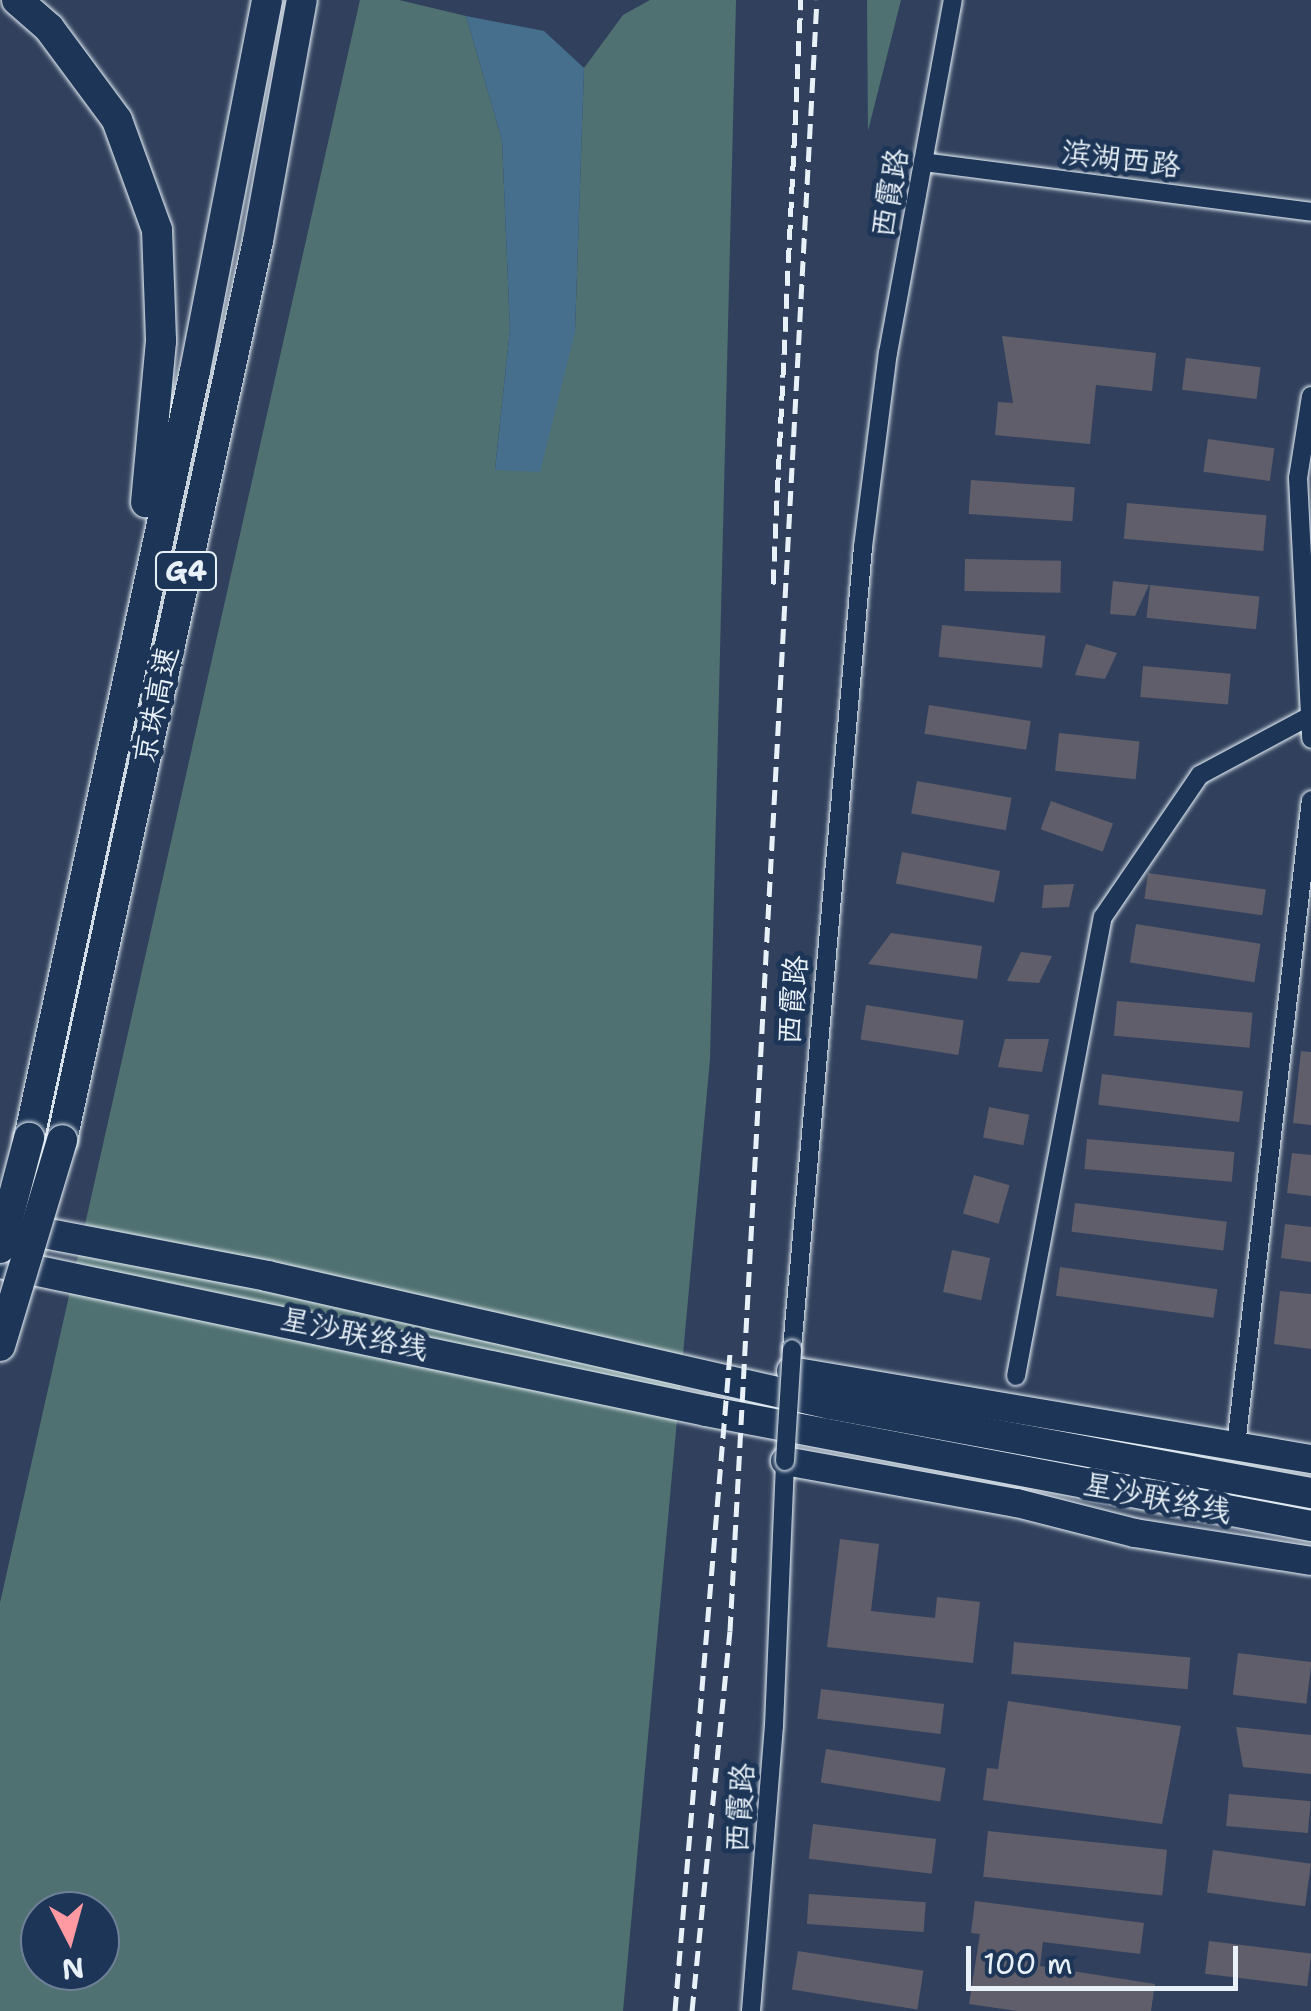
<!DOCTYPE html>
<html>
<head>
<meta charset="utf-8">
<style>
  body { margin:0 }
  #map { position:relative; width:1311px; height:2011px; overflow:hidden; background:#31415d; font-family:"Shantell Sans","LXGW WenKai TC",sans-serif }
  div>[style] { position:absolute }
  .green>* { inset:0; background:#507171 }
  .water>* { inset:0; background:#466f8e }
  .building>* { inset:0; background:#605e6a; transform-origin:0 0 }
  .roads { filter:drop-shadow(0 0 2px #e8f1f8) drop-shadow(0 0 2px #e8f1f8) }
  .street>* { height:18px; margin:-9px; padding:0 9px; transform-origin:9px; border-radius:9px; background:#1d3557 }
  .primary>* { height:28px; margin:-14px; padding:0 14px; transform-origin:14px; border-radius:14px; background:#1d3557 }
  .highway>* { height:30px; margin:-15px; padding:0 15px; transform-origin:15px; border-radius:15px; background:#1d3557 }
  .rail>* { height:5px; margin-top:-2.5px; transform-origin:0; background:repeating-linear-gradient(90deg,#e8f1f8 0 15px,transparent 0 23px) }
  .bridges { filter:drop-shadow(0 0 2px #e8f1f8) drop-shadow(0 0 2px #e8f1f8) }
  .street-bridge>* { height:18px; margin:-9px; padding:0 9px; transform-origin:9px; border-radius:9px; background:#1d3557 }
  .highway-bridge>* { height:30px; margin:-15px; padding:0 15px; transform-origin:15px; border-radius:15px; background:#1d3557 }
  span { translate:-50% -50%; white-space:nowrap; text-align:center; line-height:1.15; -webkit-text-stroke:10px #1d3557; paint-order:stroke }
  .shield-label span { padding:2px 8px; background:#1d3557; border:2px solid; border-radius:8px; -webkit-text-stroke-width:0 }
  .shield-label { font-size:28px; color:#e8f1f8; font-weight:700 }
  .street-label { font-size:30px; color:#e8f1f8 }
  .north { position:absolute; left:20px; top:1891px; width:100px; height:100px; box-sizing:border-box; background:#1d3557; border:2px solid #6e8097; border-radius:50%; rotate:174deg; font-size:28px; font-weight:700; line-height:40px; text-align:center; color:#e8f1f8 }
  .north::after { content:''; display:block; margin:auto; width:35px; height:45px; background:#ff9aa2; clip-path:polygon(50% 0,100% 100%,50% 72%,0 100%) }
  .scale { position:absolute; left:966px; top:1946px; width:272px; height:45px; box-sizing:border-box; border:5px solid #e8f1f8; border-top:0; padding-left:12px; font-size:30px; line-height:35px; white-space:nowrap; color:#e8f1f8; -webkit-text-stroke:8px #1d3557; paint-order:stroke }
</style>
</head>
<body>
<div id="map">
  <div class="green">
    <i style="clip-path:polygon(evenodd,360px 0,399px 0,466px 16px,502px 140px,510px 329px,495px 469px,575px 332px,584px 68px,623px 15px,650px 0,736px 0,710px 1059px,623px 2011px,0 2011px,0 1603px,360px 0,40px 1911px,100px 1911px,100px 1971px,40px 1971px,40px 1911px)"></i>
    <i style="clip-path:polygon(867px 0,901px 0,868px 131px)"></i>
  </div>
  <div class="water">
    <i style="clip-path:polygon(466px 16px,544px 31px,584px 68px,575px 332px,540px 472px,495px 470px,510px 329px,502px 140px)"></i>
  </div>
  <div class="building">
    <i style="clip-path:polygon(1002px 336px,1156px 353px,1152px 391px,1096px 385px,1090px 444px,995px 435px,998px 402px,1013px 403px)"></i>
    <i style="left:1186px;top:358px;width:75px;height:32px;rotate:7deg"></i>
    <i style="left:1208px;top:439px;width:67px;height:33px;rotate:8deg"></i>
    <i style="left:971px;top:480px;width:104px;height:34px;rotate:4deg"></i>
    <i style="left:1127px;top:503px;width:140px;height:36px;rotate:5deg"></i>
    <i style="left:965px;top:559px;width:96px;height:32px;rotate:1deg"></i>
    <i style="clip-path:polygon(1113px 581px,1149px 585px,1135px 616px,1110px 614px)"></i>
    <i style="left:1150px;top:585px;width:110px;height:33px;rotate:6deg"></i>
    <i style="left:942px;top:625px;width:104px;height:32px;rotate:6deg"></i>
    <i style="clip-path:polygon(1086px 644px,1117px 653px,1105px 679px,1075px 675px)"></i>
    <i style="left:1143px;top:666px;width:88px;height:31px;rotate:5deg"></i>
    <i style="left:929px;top:705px;width:103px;height:29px;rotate:9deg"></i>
    <i style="left:1059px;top:733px;width:81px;height:38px;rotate:6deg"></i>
    <i style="left:917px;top:781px;width:96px;height:33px;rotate:10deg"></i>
    <i style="left:1051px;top:801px;width:66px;height:30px;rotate:20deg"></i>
    <i style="left:902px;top:852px;width:100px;height:32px;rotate:11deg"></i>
    <i style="left:1148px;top:873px;width:119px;height:26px;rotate:8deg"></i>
    <i style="clip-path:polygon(1074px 884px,1069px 907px,1042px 908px,1044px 885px)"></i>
    <i style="left:1136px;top:924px;width:126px;height:39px;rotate:9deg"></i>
    <i style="clip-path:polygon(891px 933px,982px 946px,977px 979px,868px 964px)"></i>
    <i style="clip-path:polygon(1021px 952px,1052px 956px,1039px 983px,1007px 981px)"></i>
    <i style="left:1117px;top:1001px;width:136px;height:35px;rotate:5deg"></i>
    <i style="left:866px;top:1005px;width:99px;height:35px;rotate:9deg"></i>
    <i style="clip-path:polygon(1005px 1039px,1049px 1039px,1042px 1072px,998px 1067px)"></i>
    <i style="clip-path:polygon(1301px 1051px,1311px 1052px,1311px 1125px,1293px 1123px)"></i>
    <i style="left:1102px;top:1074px;width:142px;height:31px;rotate:7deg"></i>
    <i style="left:989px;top:1107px;width:41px;height:31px;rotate:11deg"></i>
    <i style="left:1087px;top:1139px;width:148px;height:30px;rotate:5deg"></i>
    <i style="clip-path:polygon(1292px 1153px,1311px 1155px,1311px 1196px,1287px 1193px)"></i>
    <i style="left:974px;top:1175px;width:37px;height:40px;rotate:16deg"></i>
    <i style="left:1075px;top:1203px;width:153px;height:29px;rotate:7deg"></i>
    <i style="clip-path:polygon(1285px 1224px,1311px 1227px,1311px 1262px,1281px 1258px)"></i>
    <i style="left:952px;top:1250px;width:39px;height:43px;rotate:12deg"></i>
    <i style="left:1060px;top:1267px;width:159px;height:29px;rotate:8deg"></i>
    <i style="clip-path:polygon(1280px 1291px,1311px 1294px,1311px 1349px,1274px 1344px)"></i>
    <i style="clip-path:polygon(840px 1539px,879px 1544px,871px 1611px,935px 1618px,937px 1597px,980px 1602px,973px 1663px,827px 1647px)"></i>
    <i style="left:1014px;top:1642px;width:177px;height:32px;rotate:5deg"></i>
    <i style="left:1238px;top:1653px;width:74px;height:42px;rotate:7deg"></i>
    <i style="left:821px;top:1689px;width:124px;height:30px;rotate:7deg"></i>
    <i style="clip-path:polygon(1008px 1701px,1181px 1726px,1162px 1824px,983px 1800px,987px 1768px,998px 1769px)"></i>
    <i style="clip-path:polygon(1236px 1727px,1311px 1735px,1311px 1774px,1243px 1767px)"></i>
    <i style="left:826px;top:1749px;width:121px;height:34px;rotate:9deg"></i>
    <i style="left:1229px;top:1794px;width:82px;height:32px;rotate:5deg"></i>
    <i style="left:813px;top:1824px;width:124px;height:35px;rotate:7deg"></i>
    <i style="left:988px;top:1831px;width:180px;height:46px;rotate:6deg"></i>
    <i style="left:1213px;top:1850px;width:99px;height:43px;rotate:8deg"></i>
    <i style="left:809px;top:1894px;width:117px;height:30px;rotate:4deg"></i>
    <i style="clip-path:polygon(975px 1901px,1144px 1923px,1140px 1954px,1043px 1942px,1040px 1966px,1155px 1984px,1151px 2011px,1017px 2011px,969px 2004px,980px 1934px,971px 1933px)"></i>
    <i style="left:1209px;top:1941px;width:103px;height:33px;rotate:7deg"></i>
    <i style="left:798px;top:1951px;width:127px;height:39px;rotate:9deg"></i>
  </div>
  <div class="roads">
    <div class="street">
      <i style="left:923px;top:162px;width:391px;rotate:7.3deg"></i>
      <i style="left:1311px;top:396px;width:83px;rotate:99deg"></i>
      <i style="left:1298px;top:478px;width:261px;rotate:87.1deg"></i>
      <i style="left:792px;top:1349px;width:805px;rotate:-84.94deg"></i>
      <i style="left:863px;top:547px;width:196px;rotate:-82.7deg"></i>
      <i style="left:888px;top:353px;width:359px;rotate:-79.6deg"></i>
      <i style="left:1016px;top:1376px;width:467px;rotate:-79.3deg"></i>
      <i style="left:1103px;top:917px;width:172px;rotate:-55.7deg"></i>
      <i style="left:1200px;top:775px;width:125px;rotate:-28.2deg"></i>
      <i style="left:1236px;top:1445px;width:649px;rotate:-83.37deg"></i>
      <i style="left:751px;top:2011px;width:286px;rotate:-85.4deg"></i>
      <i style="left:774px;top:1726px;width:265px;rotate:-87.6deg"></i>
    </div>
    <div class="primary">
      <i style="left:791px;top:1371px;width:527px;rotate:9.61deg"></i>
      <i style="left:785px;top:1461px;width:236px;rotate:10.3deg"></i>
      <i style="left:1017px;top:1503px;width:122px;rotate:14.3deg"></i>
      <i style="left:1135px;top:1533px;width:178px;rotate:9deg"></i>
    </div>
    <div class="highway">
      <i style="left:17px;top:0;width:43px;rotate:41.2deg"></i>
      <i style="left:49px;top:28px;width:114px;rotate:53.5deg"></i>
      <i style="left:117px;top:120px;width:117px;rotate:70deg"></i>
      <i style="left:157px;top:230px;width:111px;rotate:87.9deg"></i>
      <i style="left:161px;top:341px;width:162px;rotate:95.3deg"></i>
      <i style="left:29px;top:1138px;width:785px;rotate:-77.79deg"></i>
      <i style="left:195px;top:371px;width:378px;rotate:-79deg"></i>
      <i style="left:62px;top:1140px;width:920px;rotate:-77.7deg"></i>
      <i style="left:258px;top:241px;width:245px;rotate:-79.7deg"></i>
      <i style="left:13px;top:1227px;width:259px;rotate:10.9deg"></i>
      <i style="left:267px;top:1276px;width:577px;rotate:12.81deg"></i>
      <i style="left:830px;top:1404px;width:489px;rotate:10.5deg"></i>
      <i style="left:0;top:1263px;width:721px;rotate:11.84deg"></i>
      <i style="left:706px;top:1411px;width:616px;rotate:10.76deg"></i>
    </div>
  </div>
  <div class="rail">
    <i style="left:773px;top:584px;width:585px;rotate:-87.26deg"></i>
    <i style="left:675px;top:2011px;width:660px;rotate:-85.22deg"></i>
    <i style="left:692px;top:2011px;width:382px;rotate:-84.3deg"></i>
    <i style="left:730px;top:1631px;width:1633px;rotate:-86.95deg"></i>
  </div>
  <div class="bridges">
    <div class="street-bridge">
      <i style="left:785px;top:1461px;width:112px;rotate:-86.4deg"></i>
    </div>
    <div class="highway-bridge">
      <i style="left:0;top:1248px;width:114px;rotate:-75.2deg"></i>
      <i style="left:0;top:1346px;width:215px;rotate:-73.2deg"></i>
    </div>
  </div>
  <div class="shield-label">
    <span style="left:186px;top:571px">G4</span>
  </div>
  <div class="street-label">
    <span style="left:1121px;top:159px;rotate:7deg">滨湖西路</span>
    <span style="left:890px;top:193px;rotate:-80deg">西霞路</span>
    <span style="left:156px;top:705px;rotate:-78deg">京珠高速</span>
    <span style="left:793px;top:1000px;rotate:-85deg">西霞路</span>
    <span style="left:354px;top:1334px;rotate:12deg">星沙联络线</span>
    <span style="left:1157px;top:1498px;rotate:11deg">星沙联络线</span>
    <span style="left:740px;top:1808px;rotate:-86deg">西霞路</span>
  </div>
  <div class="north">N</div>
  <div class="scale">100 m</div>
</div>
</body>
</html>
